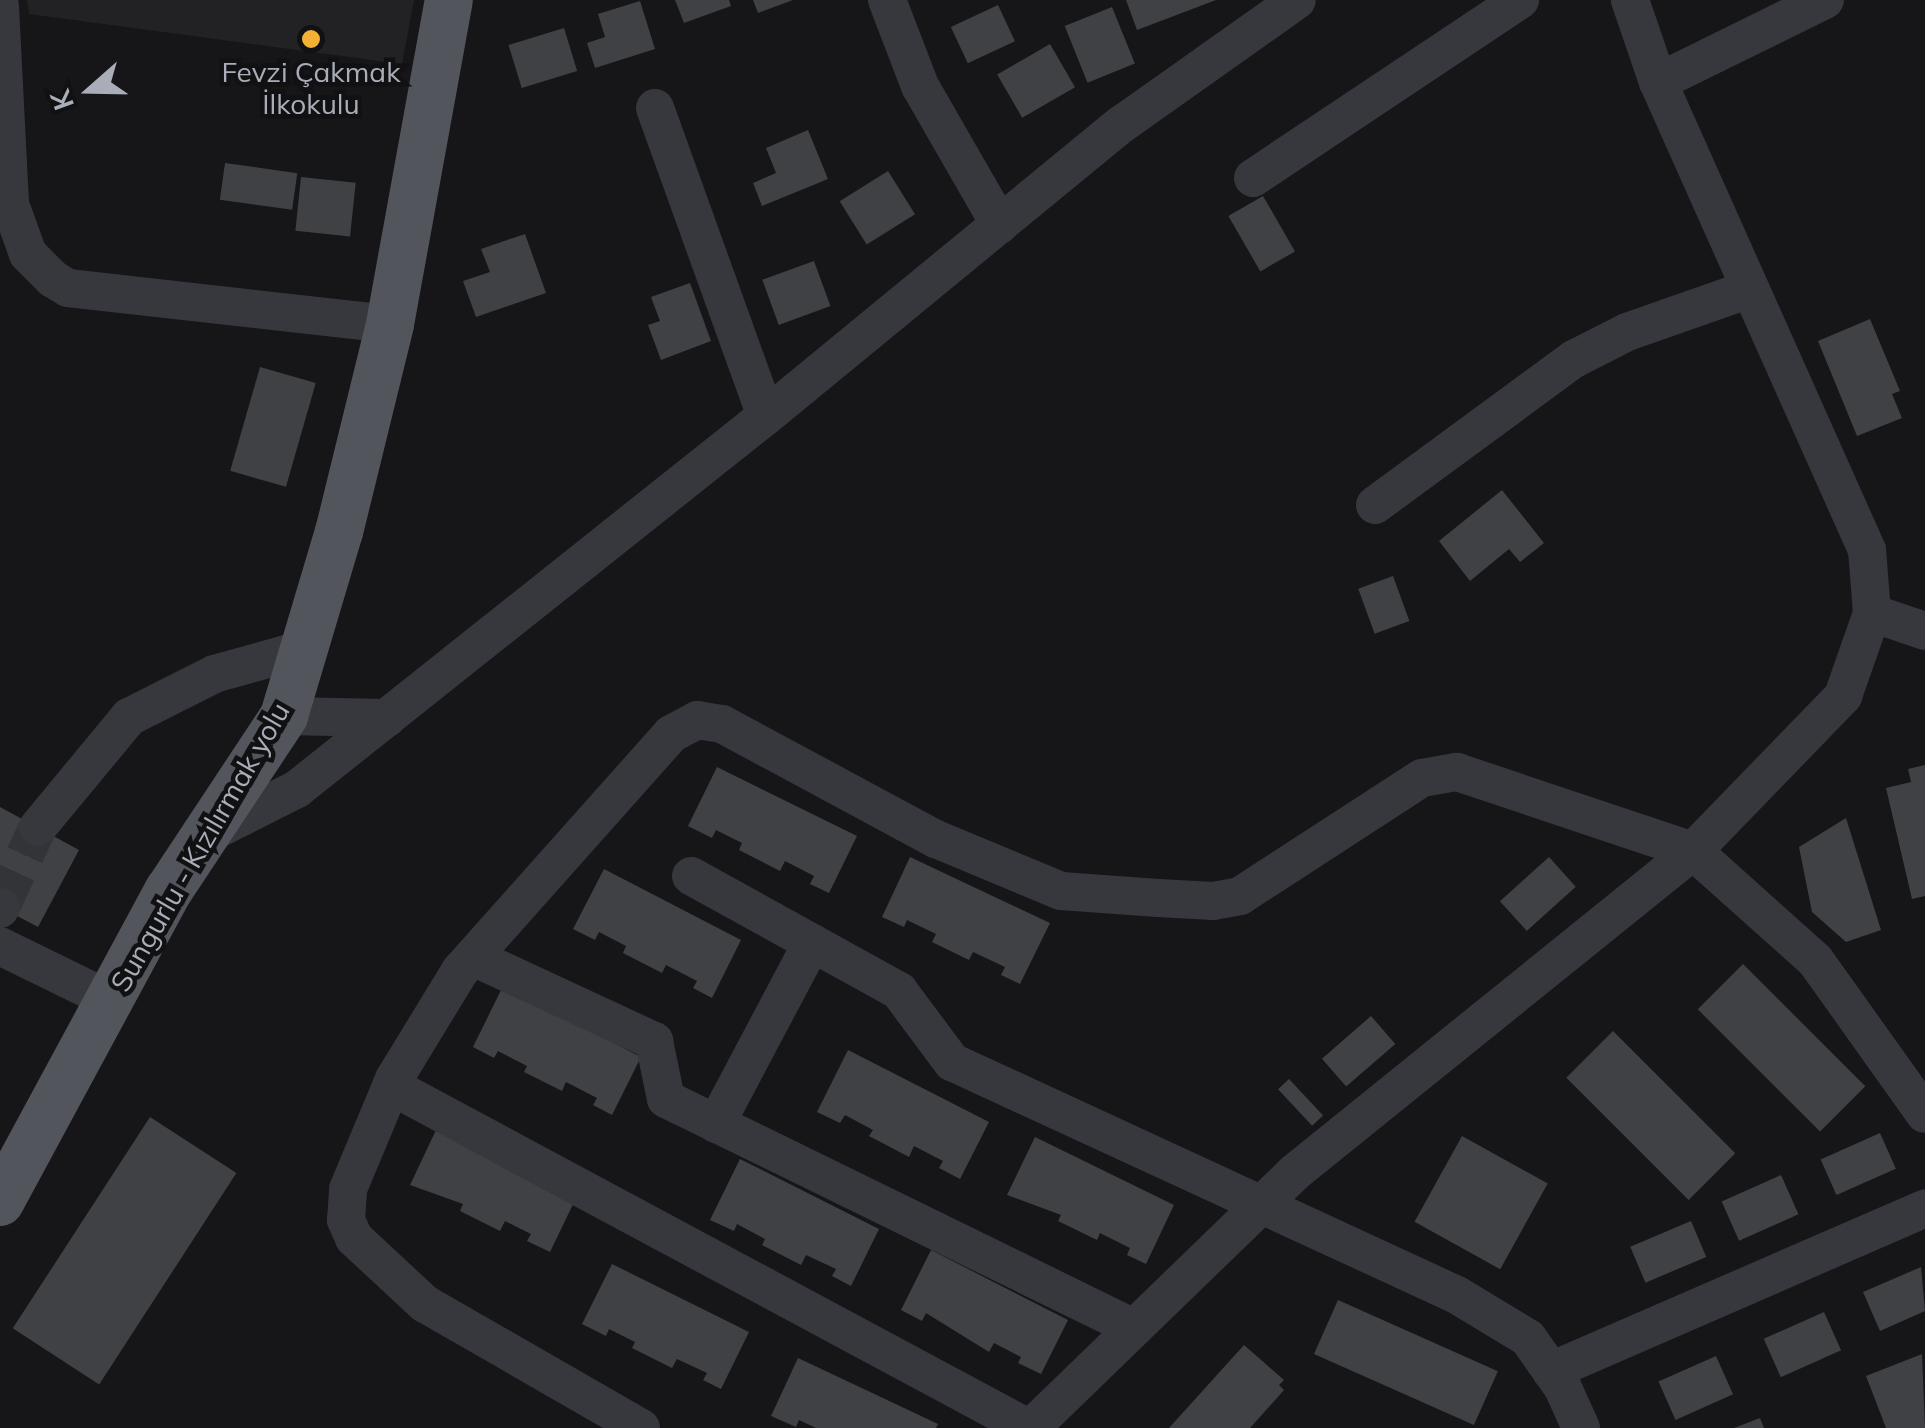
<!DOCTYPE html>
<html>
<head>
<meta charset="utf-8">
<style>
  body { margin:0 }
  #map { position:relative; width:1925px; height:1428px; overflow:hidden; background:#161618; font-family:Mulish,sans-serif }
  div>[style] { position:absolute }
  .built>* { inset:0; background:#222225 }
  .building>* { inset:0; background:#404145; transform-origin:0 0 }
  .minor-tunnel>* { height:38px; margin-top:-19px; transform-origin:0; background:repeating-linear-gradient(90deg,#333438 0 38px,transparent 0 57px) }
  .minor>* { height:38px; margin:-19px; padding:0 19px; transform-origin:19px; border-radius:19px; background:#37383d }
  .major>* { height:48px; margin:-24px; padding:0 24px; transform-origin:24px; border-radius:24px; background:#53555c }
  .dots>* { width:28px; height:28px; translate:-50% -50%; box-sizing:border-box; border:5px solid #111113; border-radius:50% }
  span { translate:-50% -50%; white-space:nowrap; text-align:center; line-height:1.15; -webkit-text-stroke:9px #111113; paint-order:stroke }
  .poi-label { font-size:28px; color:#a8adb8 }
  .street-label { font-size:28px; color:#a8adb8 }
  .north { position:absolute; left:40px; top:40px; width:100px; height:100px; -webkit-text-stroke:8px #111113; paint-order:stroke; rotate:250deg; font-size:28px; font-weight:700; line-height:40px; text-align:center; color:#a8adb8 }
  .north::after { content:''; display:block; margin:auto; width:35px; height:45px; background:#a8adb8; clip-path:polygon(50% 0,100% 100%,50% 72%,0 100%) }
</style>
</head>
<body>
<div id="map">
  <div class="built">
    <i style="clip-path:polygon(27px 0,414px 0,402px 64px,29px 14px)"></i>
  </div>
  <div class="building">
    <i style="clip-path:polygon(675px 0,729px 0,731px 6px,684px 23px)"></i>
    <i style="clip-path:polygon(753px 0,793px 0,758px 13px)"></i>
    <i style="clip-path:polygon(1126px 0,1216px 0,1137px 30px)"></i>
    <i style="clip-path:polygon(640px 1px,655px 49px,595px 68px,587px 43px,605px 37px,598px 14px)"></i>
    <i style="left:998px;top:5px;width:40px;height:52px;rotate:65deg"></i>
    <i style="left:1112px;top:7px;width:61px;height:51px;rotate:68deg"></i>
    <i style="left:564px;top:28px;width:45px;height:58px;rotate:73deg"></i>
    <i style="left:1050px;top:44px;width:50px;height:61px;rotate:60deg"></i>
    <i style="clip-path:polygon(808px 130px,828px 179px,762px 206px,753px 183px,776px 173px,766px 148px)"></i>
    <i style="left:225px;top:163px;width:73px;height:37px;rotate:8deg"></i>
    <i style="left:888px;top:171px;width:51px;height:57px;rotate:58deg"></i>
    <i style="left:301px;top:177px;width:55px;height:54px;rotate:6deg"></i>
    <i style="left:1263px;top:196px;width:64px;height:40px;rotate:60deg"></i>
    <i style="clip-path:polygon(525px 234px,546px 293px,476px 317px,463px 281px,490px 272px,481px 249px)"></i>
    <i style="left:814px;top:261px;width:48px;height:55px;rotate:70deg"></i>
    <i style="clip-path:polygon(690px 283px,711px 341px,661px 360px,648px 325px,660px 321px,651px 297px)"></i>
    <i style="clip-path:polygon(1870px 319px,1900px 391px,1892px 394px,1902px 418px,1857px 436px,1818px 341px)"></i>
    <i style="left:260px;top:367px;width:58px;height:108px;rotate:16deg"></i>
    <i style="clip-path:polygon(1502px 490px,1544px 543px,1520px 562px,1509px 549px,1470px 581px,1439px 541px)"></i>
    <i style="left:1393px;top:576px;width:48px;height:37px;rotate:70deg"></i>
    <i style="clip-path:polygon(1925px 765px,1925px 896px,1912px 899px,1886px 788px,1911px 782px,1908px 769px)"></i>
    <i style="clip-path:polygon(717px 767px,857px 836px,829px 893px,810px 884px,814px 876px,785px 861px,780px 871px,739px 850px,742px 843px,716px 830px,712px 838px,688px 826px)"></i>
    <i style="clip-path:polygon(0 807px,79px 850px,38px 927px,0 907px)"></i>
    <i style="clip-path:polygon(1846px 818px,1881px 930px,1846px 942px,1812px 912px,1799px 847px)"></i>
    <i style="clip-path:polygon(910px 857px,1050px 923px,1020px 984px,1001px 975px,1005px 967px,973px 952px,969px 960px,932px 942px,936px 934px,907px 920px,904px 927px,882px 917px)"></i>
    <i style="left:1549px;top:857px;width:40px;height:66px;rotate:48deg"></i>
    <i style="clip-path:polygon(604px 869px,741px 940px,712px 998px,693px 988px,697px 981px,666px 965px,662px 973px,623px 953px,626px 946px,599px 932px,595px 940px,573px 929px)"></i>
    <i style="left:1743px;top:964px;width:173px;height:64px;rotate:45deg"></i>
    <i style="clip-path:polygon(503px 986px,641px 1057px,612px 1115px,593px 1105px,597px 1098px,566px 1082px,562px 1091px,524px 1072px,527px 1066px,498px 1051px,494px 1058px,473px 1047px)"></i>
    <i style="left:1371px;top:1016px;width:37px;height:65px;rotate:49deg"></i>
    <i style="left:1613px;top:1031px;width:173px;height:66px;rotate:45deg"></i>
    <i style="clip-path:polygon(848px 1050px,989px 1122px,960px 1179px,939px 1168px,943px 1161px,914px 1146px,909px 1157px,869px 1136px,873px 1130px,845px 1115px,840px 1123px,817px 1112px)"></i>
    <i style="left:1289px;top:1079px;width:50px;height:15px;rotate:47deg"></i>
    <i style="left:150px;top:1117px;width:103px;height:252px;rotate:33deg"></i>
    <i style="clip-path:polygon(437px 1128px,577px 1196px,550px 1252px,527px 1241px,531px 1234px,505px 1221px,500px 1231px,460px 1211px,463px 1204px,410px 1185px)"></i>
    <i style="left:1880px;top:1133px;width:39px;height:65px;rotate:66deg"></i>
    <i style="left:1462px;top:1136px;width:98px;height:98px;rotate:29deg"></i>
    <i style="clip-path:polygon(1035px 1137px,1174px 1205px,1146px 1264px,1127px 1255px,1130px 1248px,1100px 1233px,1097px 1240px,1058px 1221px,1061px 1215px,1007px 1195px)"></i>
    <i style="clip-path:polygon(740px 1159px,879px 1229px,851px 1286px,832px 1276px,836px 1269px,806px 1255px,801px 1265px,762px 1245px,765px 1239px,737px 1224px,734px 1231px,710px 1220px)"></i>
    <i style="left:1781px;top:1175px;width:43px;height:65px;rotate:66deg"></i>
    <i style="left:1691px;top:1221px;width:39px;height:66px;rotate:67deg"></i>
    <i style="clip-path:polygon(931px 1250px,1068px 1320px,1041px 1374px,1018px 1363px,1021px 1357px,994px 1343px,989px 1352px,926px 1313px,922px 1321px,901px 1310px)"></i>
    <i style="clip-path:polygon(612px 1264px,749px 1332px,721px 1389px,703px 1380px,707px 1373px,677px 1359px,672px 1368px,632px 1348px,635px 1342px,609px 1329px,606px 1336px,582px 1324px)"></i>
    <i style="clip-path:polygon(1921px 1267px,1925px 1311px,1880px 1331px,1863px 1292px)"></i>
    <i style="left:1338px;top:1300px;width:175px;height:59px;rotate:24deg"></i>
    <i style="left:1824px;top:1312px;width:42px;height:66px;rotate:66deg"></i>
    <i style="clip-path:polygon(1244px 1345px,1284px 1380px,1279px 1385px,1284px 1390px,1250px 1428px,1169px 1428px)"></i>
    <i style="clip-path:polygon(1922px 1354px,1925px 1428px,1886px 1428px,1866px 1376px)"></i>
    <i style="left:1716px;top:1356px;width:42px;height:63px;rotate:66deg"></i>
    <i style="clip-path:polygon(798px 1358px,938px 1424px,936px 1428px,816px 1428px,799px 1420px,796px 1427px,771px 1416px)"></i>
    <i style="clip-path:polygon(1760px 1418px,1764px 1428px,1734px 1428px)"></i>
  </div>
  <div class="minor-tunnel">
    <i style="left:1px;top:907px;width:88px;rotate:-65.2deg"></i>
  </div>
  <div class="minor">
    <i style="left:887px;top:0;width:92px;rotate:69deg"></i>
    <i style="left:920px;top:86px;width:160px;rotate:60.1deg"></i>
    <i style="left:0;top:6px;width:198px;rotate:87.1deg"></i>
    <i style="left:10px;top:204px;width:53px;rotate:70.2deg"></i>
    <i style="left:28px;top:254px;width:35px;rotate:45deg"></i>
    <i style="left:53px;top:279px;width:17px;rotate:31deg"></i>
    <i style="left:68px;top:288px;width:324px;rotate:6.4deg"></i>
    <i style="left:1658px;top:82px;width:186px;rotate:-26.2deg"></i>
    <i style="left:655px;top:108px;width:327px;rotate:70.2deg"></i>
    <i style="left:1253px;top:178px;width:321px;rotate:-33.7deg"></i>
    <i style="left:1375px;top:505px;width:247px;rotate:-36.3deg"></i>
    <i style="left:1574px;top:359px;width:59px;rotate:-27deg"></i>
    <i style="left:1627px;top:332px;width:130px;rotate:-19.3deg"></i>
    <i style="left:1872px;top:613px;width:56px;rotate:18.8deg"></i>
    <i style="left:284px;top:716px;width:103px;rotate:1.1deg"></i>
    <i style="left:38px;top:827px;width:143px;rotate:-50.4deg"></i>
    <i style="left:129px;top:717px;width:95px;rotate:-26.8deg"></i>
    <i style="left:214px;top:674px;width:93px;rotate:-15.5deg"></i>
    <i style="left:206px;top:835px;width:102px;rotate:-26.8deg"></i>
    <i style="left:297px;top:789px;width:599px;rotate:-38.5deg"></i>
    <i style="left:766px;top:416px;width:460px;rotate:-39.4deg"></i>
    <i style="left:1122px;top:124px;width:214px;rotate:-35.3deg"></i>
    <i style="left:691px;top:876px;width:238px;rotate:28.9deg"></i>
    <i style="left:899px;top:991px;width:89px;rotate:53.3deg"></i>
    <i style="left:952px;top:1062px;width:556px;rotate:24.77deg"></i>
    <i style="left:1457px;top:1295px;width:83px;rotate:31.2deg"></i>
    <i style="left:1528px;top:1338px;width:61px;rotate:55deg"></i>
    <i style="left:1563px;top:1388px;width:44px;rotate:65.8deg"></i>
    <i style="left:0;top:909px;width:2px;rotate:-63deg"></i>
    <i style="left:0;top:946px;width:123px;rotate:26.1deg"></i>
    <i style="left:473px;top:957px;width:200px;rotate:24.9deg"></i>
    <i style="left:654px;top:1041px;width:59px;rotate:78.3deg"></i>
    <i style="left:666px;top:1099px;width:521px;rotate:26.07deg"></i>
    <i style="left:391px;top:1086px;width:723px;rotate:28.23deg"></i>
    <i style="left:716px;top:1124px;width:205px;rotate:-62.1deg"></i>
    <i style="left:1551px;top:1371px;width:408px;rotate:-23.5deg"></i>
    <i style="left:641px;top:1428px;width:249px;rotate:-150.1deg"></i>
    <i style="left:425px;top:1304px;width:97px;rotate:-137.1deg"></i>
    <i style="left:354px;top:1238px;width:20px;rotate:-114deg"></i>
    <i style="left:346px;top:1220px;width:31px;rotate:-86deg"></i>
    <i style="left:348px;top:1189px;width:119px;rotate:-67.3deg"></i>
    <i style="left:394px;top:1079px;width:127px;rotate:-58.6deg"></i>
    <i style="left:460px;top:971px;width:317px;rotate:-48.3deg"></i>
    <i style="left:671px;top:734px;width:30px;rotate:-28deg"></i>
    <i style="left:697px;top:720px;width:25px;rotate:9deg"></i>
    <i style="left:722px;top:724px;width:243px;rotate:28.3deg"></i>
    <i style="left:936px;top:839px;width:135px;rotate:22.6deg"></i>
    <i style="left:1061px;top:891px;width:97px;rotate:4.1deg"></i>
    <i style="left:1158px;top:898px;width:55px;rotate:3.1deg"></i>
    <i style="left:1213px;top:901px;width:27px;rotate:-10deg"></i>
    <i style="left:1240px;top:896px;width:217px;rotate:-33deg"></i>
    <i style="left:1422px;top:778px;width:36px;rotate:-10deg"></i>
    <i style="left:1457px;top:772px;width:249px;rotate:18.5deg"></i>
    <i style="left:1693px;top:851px;width:164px;rotate:41.8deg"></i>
    <i style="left:1815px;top:960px;width:189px;rotate:54.5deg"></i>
    <i style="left:1031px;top:1428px;width:366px;rotate:-44.1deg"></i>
    <i style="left:1294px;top:1173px;width:513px;rotate:-38.9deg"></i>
    <i style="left:1693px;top:851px;width:216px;rotate:-45.9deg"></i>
    <i style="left:1843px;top:696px;width:88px;rotate:-70.7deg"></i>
    <i style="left:1872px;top:613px;width:63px;rotate:-94.5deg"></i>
    <i style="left:1867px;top:550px;width:513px;rotate:-114.06deg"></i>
    <i style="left:1658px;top:82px;width:87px;rotate:-108.9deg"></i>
  </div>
  <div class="major">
    <i style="left:0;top:1202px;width:355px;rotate:-61.6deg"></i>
    <i style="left:169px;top:890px;width:209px;rotate:-56.5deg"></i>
    <i style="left:284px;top:716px;width:192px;rotate:-73.4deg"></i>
    <i style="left:339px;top:532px;width:214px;rotate:-76.2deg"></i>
    <i style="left:390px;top:324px;width:329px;rotate:-79.7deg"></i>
  </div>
  <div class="dots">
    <i style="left:311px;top:39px;background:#f2b134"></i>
  </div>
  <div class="poi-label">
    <span style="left:311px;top:88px">Fevzi Çakmak<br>İlkokulu</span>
  </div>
  <div class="street-label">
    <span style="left:200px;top:847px;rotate:-60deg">Sungurlu - Kızılırmak yolu</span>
  </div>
  <div class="north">K</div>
</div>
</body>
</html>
